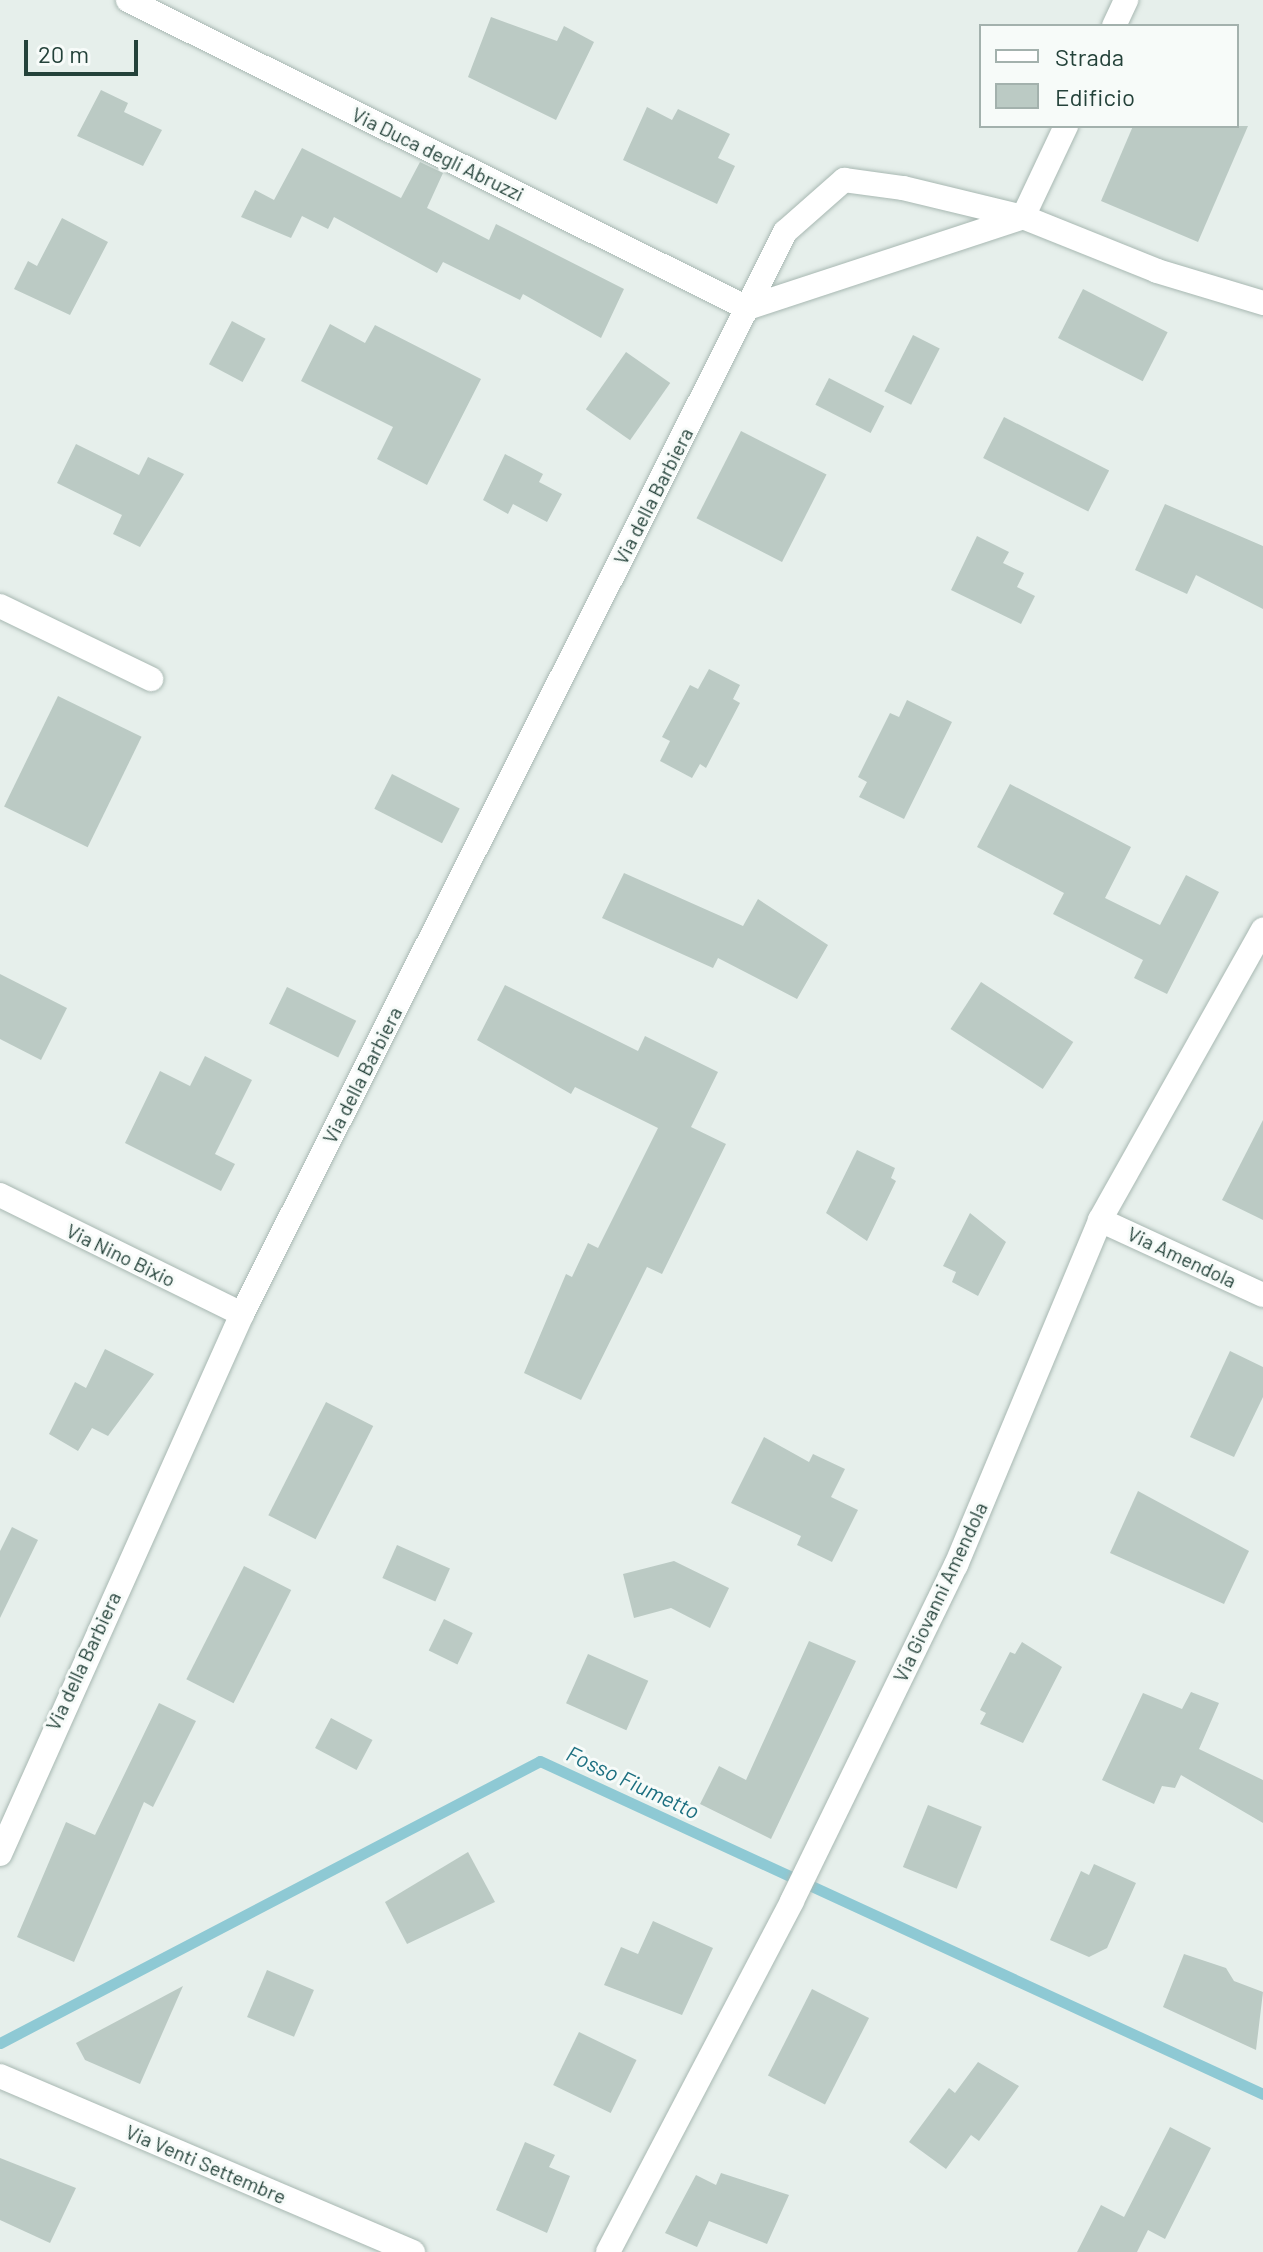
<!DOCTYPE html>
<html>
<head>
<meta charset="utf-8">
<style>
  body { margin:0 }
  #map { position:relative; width:1263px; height:2252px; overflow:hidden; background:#e6efeb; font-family:Barlow,sans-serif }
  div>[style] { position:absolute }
  .stream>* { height:11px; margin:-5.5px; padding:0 5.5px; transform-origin:5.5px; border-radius:5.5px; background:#8ec9d4 }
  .building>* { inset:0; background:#bbcac4; transform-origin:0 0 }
  .roads { filter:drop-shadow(0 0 2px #a8b8b2) drop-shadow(0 0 2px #a8b8b2) }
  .minor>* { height:24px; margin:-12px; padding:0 12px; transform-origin:12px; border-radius:12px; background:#fff }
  span { translate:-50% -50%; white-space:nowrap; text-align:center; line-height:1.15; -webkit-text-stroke:6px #f7fbf9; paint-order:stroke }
  .street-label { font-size:20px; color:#24423a }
  .water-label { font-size:22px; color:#1c6f80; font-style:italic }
  .legend { position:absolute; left:979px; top:24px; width:260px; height:104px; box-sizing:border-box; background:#f7fbf9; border:2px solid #a3b1ad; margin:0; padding:10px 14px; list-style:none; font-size:24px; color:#24423a }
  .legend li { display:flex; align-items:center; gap:16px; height:40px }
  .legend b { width:40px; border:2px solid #a3b1ad }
  .scale { position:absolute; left:24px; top:40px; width:114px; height:36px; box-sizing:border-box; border:4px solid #24423a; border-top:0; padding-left:10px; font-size:24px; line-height:28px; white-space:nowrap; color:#24423a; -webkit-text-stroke:6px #f7fbf9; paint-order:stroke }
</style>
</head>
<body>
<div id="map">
  <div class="stream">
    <i style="left:0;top:2043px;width:609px;rotate:-27.57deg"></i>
    <i style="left:540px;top:1761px;width:796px;rotate:24.73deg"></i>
  </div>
  <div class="building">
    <i style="clip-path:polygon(491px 17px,557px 41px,564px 26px,594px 42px,556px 120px,468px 77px)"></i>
    <i style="clip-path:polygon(101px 90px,128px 103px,124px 112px,162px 130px,143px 166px,77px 136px)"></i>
    <i style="clip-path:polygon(647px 107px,672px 120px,678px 109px,730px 134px,718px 158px,735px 166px,717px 204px,623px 160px)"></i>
    <i style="clip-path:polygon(1133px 126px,1248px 126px,1198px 242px,1101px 201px)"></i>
    <i style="clip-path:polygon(302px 148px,401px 198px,420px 162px,443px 173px,427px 208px,489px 240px,496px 224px,624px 289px,601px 338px,523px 294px,520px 300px,443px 262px,437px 273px,334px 217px,328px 229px,302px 216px,291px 238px,241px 217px,255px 190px,274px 200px)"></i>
    <i style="clip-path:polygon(62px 218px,108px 242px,70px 315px,14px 289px,28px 261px,37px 266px)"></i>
    <i style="left:1083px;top:289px;width:95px;height:55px;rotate:27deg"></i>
    <i style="left:232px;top:321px;width:38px;height:49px;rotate:28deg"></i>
    <i style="clip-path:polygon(330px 324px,365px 343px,375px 325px,481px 379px,427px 485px,377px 459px,393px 427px,301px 381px)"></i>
    <i style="left:913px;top:335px;width:30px;height:63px;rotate:27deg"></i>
    <i style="left:626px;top:352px;width:54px;height:70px;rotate:35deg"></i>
    <i style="left:829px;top:378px;width:62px;height:30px;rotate:27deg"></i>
    <i style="left:1004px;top:417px;width:118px;height:46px;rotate:27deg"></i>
    <i style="left:741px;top:431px;width:96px;height:98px;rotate:27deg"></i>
    <i style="clip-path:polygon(76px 444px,139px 475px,148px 457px,184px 474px,140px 547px,113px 534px,122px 515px,57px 483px)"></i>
    <i style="clip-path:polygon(505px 454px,543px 474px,539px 482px,562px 494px,547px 522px,513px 504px,508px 514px,483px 500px)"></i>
    <i style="clip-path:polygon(1165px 504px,1263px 546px,1263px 609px,1196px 575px,1187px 594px,1135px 570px)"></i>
    <i style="clip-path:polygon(977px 536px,1009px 552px,1003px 563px,1024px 573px,1017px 587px,1035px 596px,1021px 624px,951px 590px)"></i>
    <i style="clip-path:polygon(709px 669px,740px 685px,733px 699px,740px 703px,706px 768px,700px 764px,692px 778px,660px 761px,670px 741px,662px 737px,690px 685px,698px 689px)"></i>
    <i style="left:58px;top:696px;width:93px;height:123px;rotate:26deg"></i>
    <i style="clip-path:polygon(907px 700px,952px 722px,904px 819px,859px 797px,867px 782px,858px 777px,890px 713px,899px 717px)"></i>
    <i style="left:392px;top:774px;width:76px;height:39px;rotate:27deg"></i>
    <i style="clip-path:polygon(1010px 784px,1131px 847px,1105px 898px,1160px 925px,1186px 875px,1219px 892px,1167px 994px,1134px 978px,1143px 960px,1053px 914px,1064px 893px,977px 847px)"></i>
    <i style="clip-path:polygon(624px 873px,743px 926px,758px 899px,828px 945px,797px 999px,718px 958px,713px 968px,602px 918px)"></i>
    <i style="clip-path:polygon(0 974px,67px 1008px,41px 1060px,0 1039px)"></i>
    <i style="left:981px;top:982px;width:110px;height:56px;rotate:33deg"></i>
    <i style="clip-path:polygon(505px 985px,638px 1051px,645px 1036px,718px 1072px,691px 1127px,726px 1144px,662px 1274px,647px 1267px,581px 1400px,524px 1373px,566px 1274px,572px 1277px,588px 1243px,598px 1248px,658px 1128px,575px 1087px,571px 1094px,477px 1040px)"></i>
    <i style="left:287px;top:987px;width:77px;height:41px;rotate:26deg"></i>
    <i style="clip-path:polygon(205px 1056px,252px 1080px,215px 1154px,235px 1164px,221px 1191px,125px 1143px,160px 1071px,190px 1086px)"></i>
    <i style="clip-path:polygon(1263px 1120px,1263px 1220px,1222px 1200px)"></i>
    <i style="clip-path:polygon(857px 1150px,895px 1168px,891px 1178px,896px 1181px,867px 1241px,826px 1213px)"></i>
    <i style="clip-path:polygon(970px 1213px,1006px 1242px,978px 1296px,952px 1282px,956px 1272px,943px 1266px)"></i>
    <i style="clip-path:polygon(105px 1349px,154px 1374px,108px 1436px,92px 1428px,78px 1451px,49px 1434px,75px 1382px,86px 1388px)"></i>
    <i style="clip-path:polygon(1230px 1351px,1263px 1367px,1263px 1397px,1234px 1457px,1190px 1437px)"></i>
    <i style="left:326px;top:1402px;width:53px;height:127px;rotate:27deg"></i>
    <i style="clip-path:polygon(764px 1437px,809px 1462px,813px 1454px,845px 1469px,831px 1497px,858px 1510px,832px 1562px,797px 1545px,801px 1536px,731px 1503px)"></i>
    <i style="clip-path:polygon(1138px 1491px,1249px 1551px,1224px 1604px,1110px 1553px)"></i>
    <i style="clip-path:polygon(12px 1527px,38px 1540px,0 1618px,0 1551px)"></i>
    <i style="left:397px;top:1545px;width:58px;height:36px;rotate:24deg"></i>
    <i style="clip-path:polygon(674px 1561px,729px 1588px,710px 1628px,671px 1608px,634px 1618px,623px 1574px)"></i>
    <i style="left:244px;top:1566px;width:53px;height:127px;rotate:27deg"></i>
    <i style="left:444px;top:1619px;width:32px;height:35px;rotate:26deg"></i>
    <i style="clip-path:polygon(809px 1641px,856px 1661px,771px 1839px,700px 1804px,719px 1766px,746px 1780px)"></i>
    <i style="clip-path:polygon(1022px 1642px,1062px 1667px,1023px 1743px,980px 1724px,986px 1713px,980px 1710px,1010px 1652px,1015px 1654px)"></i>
    <i style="left:588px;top:1654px;width:66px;height:54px;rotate:24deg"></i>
    <i style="clip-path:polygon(1191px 1692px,1219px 1703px,1199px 1749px,1263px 1780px,1263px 1823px,1181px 1775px,1175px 1788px,1162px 1786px,1154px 1804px,1102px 1780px,1143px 1693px,1182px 1709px)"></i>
    <i style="clip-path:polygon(159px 1703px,196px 1721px,153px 1807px,144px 1802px,74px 1962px,17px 1937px,66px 1822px,95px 1835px)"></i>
    <i style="left:331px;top:1718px;width:47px;height:34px;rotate:28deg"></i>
    <i style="left:928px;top:1805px;width:58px;height:67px;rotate:22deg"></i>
    <i style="clip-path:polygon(468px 1852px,495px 1902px,407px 1944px,385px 1902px)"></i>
    <i style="clip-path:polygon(1094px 1864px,1136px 1883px,1107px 1948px,1089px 1957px,1050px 1940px,1081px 1871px,1089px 1875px)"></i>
    <i style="clip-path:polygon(653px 1921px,713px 1948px,682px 2015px,604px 1985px,621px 1947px,638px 1954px)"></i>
    <i style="clip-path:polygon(1184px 1954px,1226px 1968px,1234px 1981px,1263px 1992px,1256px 2050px,1163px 2007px)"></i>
    <i style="left:267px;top:1970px;width:51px;height:51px;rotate:23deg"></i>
    <i style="clip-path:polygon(183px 1986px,140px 2084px,85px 2060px,76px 2043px)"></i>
    <i style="left:812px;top:1989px;width:64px;height:97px;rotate:27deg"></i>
    <i style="left:579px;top:2032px;width:64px;height:59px;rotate:26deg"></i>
    <i style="clip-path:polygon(978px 2062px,1019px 2086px,979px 2141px,971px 2135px,946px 2169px,909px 2142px,949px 2088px,955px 2093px)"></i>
    <i style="clip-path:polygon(1170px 2127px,1211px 2148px,1165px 2239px,1148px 2230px,1137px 2252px,1077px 2252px,1101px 2205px,1124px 2217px)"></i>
    <i style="clip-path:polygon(525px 2142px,555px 2155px,549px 2167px,570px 2176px,547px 2233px,496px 2210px)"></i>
    <i style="clip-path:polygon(0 2158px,76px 2188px,50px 2243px,0 2220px)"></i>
    <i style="clip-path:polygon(721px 2173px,789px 2195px,767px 2244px,709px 2221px,697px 2247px,665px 2233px,696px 2175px,716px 2185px)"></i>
  </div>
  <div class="roads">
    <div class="minor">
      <i style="left:128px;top:0;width:691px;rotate:26.45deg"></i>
      <i style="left:747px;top:308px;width:291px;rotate:-18.2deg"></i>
      <i style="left:1023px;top:217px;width:101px;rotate:-64.7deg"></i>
      <i style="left:1114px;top:26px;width:29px;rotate:-65deg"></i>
      <i style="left:0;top:606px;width:168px;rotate:25.8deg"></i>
      <i style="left:0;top:1195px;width:270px;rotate:26.2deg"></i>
      <i style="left:1100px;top:1220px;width:179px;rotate:24.7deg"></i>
      <i style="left:0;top:1854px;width:592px;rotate:-65.86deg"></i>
      <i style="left:242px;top:1314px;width:1211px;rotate:-63.35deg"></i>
      <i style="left:785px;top:232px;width:79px;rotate:-41.4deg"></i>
      <i style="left:844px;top:180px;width:60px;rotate:7.7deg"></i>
      <i style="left:903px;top:188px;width:123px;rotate:13.6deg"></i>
      <i style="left:1023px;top:217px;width:144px;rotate:21.9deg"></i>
      <i style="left:1157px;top:271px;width:111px;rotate:16.8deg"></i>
      <i style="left:0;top:2076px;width:449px;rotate:23.1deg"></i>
      <i style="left:608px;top:2252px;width:396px;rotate:-62.3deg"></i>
      <i style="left:792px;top:1901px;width:374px;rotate:-64deg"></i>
      <i style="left:956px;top:1565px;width:374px;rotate:-67.3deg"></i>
      <i style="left:1100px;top:1220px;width:333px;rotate:-60.7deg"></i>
    </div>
  </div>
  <div class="street-label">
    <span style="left:438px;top:154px;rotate:26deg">Via Duca degli Abruzzi</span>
    <span style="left:653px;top:496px;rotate:-63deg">Via della Barbiera</span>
    <span style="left:362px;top:1075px;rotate:-63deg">Via della Barbiera</span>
    <span style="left:121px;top:1255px;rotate:26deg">Via Nino Bixio</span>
    <span style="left:1182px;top:1257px;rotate:25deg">Via Amendola</span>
    <span style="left:940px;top:1592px;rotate:-65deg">Via Giovanni Amendola</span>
    <span style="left:83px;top:1661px;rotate:-65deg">Via della Barbiera</span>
    <span style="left:206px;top:2164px;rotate:23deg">Via Venti Settembre</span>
  </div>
  <div class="water-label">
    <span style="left:633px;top:1782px;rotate:25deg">Fosso Fiumetto</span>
  </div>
  <ul class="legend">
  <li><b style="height:10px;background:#fff"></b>Strada</li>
  <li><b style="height:22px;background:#bbcac4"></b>Edificio</li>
  </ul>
  <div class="scale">20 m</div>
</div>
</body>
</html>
